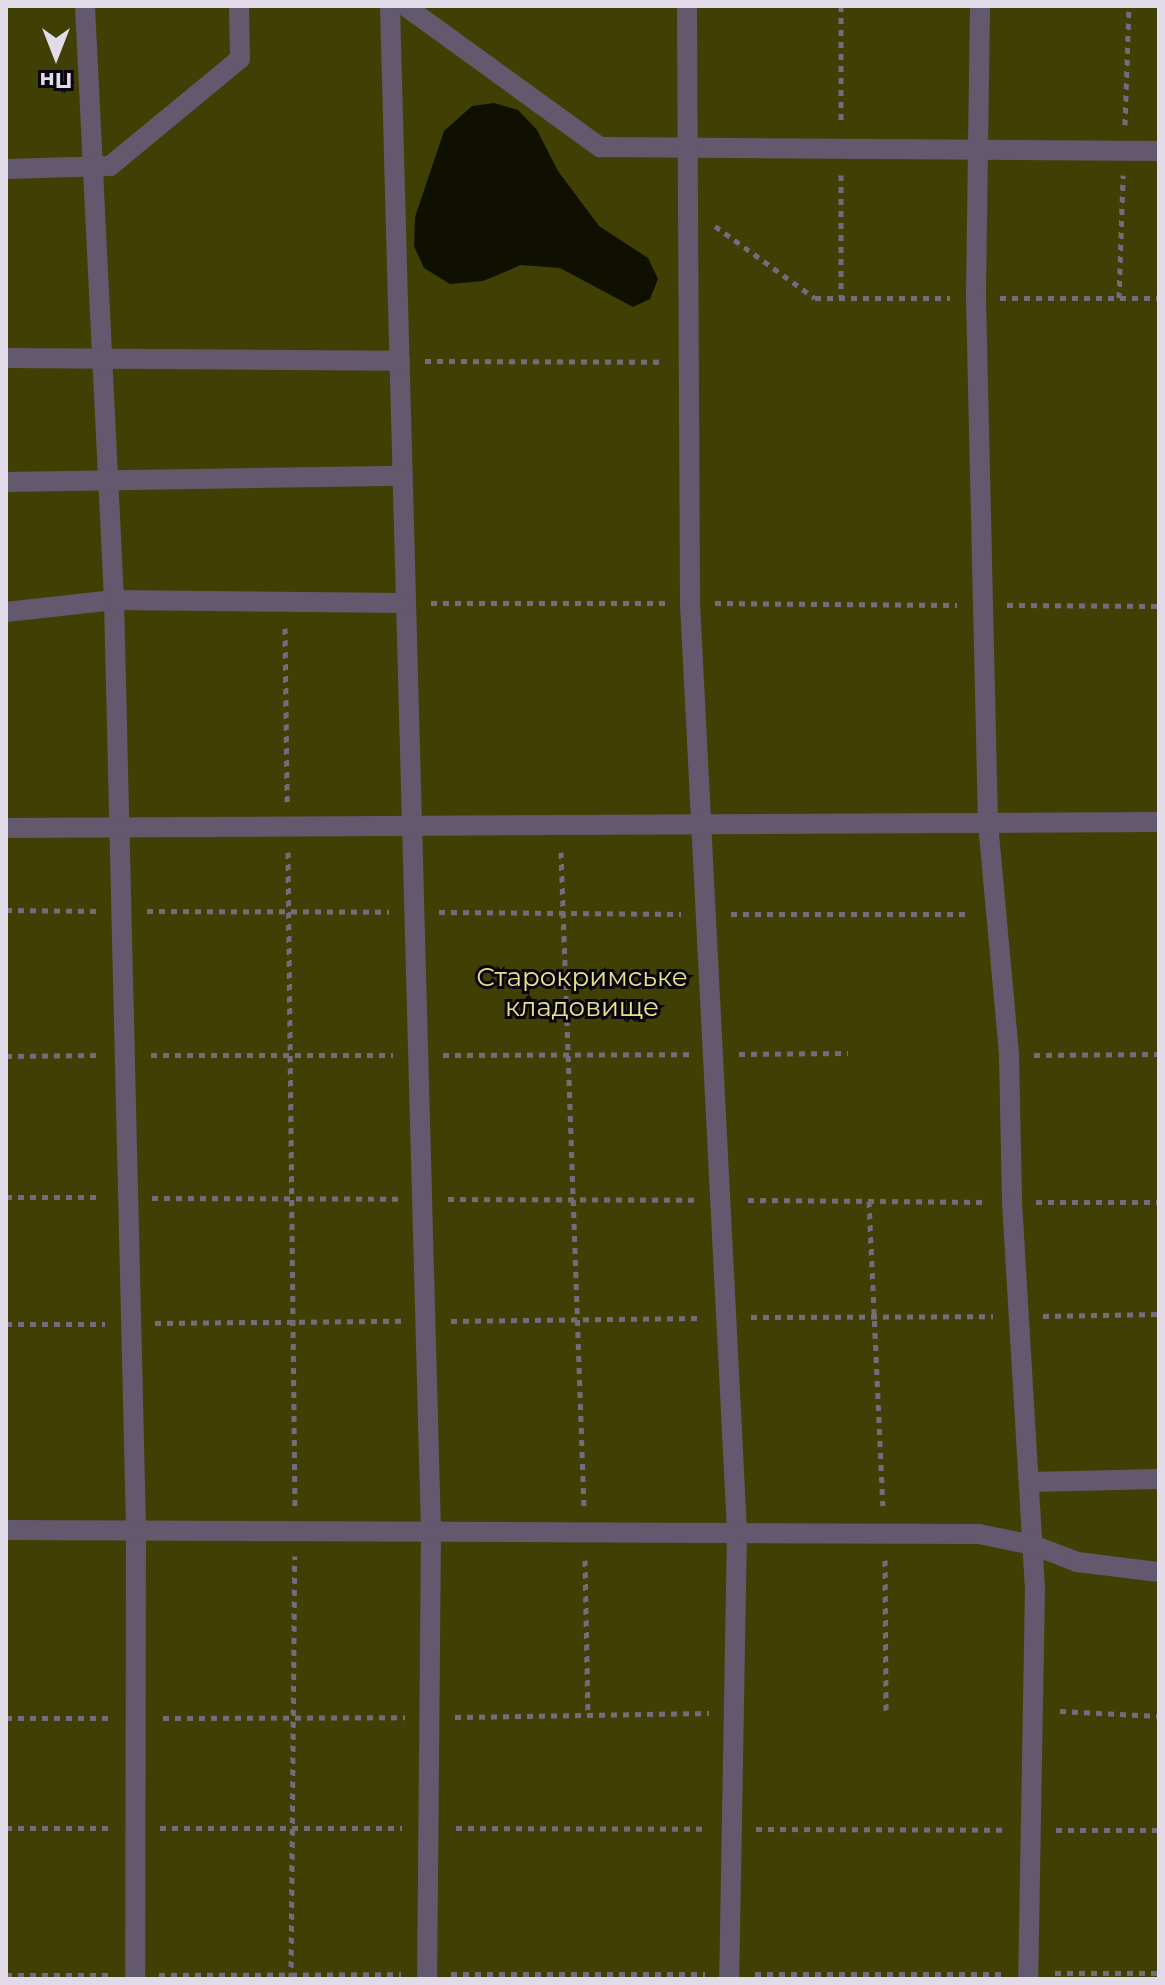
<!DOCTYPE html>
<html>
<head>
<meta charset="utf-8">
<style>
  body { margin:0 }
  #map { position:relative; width:1165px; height:1985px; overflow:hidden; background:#23192e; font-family:Montserrat,sans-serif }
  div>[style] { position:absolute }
  .green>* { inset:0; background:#414004; transform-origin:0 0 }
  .water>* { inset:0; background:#101000 }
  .path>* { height:5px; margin-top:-2.5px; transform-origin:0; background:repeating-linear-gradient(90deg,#746c7e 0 6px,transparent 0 12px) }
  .minor>* { height:20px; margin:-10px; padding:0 10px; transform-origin:10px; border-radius:10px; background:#62596e }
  span { translate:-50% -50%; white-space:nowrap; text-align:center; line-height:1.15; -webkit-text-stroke:6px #0a060f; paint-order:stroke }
  .park-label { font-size:26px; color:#e2e38d }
  .frame { position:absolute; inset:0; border:8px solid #e2dcea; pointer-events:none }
  .north { position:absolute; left:16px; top:16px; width:80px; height:80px; -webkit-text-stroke:6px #0a060f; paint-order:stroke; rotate:180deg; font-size:22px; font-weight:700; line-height:32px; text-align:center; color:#e2dcea }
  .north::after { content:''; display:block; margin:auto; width:28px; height:36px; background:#e2dcea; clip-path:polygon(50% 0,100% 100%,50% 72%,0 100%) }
</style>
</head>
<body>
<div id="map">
  <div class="green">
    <i style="left:6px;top:6px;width:1153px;height:1973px"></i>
  </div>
  <div class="water">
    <i style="clip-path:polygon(494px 103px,518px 110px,537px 130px,558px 171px,599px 226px,648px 258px,658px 279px,650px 299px,633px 307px,560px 268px,521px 265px,483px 281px,450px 284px,424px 268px,414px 246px,415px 217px,444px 131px,472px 106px)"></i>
  </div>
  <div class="path">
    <i style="left:841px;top:6px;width:119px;rotate:90deg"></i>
    <i style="left:1125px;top:125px;width:119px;rotate:-88.1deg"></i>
    <i style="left:841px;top:175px;width:123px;rotate:90deg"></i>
    <i style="left:715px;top:226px;width:123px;rotate:35.8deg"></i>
    <i style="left:815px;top:298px;width:135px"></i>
    <i style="left:1000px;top:298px;width:159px"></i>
    <i style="left:1119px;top:298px;width:123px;rotate:-88.1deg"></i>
    <i style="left:425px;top:361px;width:238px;rotate:0.2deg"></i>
    <i style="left:431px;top:603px;width:234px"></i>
    <i style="left:715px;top:603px;width:242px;rotate:0.5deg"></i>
    <i style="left:1007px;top:605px;width:152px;rotate:0.4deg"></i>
    <i style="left:285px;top:628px;width:174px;rotate:89.3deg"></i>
    <i style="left:288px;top:852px;width:654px;rotate:89.39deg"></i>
    <i style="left:561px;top:852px;width:654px;rotate:87.99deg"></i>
    <i style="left:6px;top:910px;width:91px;rotate:0.6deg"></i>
    <i style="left:147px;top:911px;width:242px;rotate:0.2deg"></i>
    <i style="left:439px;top:912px;width:242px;rotate:0.5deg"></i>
    <i style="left:731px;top:914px;width:238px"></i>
    <i style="left:739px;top:1054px;width:109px;rotate:-0.5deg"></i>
    <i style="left:151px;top:1055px;width:242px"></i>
    <i style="left:443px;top:1055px;width:246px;rotate:-0.2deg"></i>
    <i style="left:1034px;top:1055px;width:125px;rotate:-0.5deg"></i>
    <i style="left:6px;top:1056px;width:91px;rotate:-0.6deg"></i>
    <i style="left:6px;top:1197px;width:96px"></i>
    <i style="left:152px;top:1198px;width:246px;rotate:0.2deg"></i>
    <i style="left:448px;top:1199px;width:246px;rotate:0.2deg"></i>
    <i style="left:748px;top:1200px;width:238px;rotate:0.5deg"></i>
    <i style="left:869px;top:1201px;width:305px;rotate:87.4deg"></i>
    <i style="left:1036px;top:1202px;width:123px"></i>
    <i style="left:1043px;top:1316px;width:116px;rotate:-1deg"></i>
    <i style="left:751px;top:1317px;width:242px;rotate:-0.2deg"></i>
    <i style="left:451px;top:1321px;width:250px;rotate:-0.7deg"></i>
    <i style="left:155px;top:1323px;width:246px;rotate:-0.5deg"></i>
    <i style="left:6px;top:1324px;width:99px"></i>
    <i style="left:585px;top:1560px;width:155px;rotate:88.9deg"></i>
    <i style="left:885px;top:1560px;width:151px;rotate:89.6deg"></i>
    <i style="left:1060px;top:1711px;width:99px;rotate:2.9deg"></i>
    <i style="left:455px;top:1717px;width:254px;rotate:-0.9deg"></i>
    <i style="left:6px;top:1718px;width:103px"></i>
    <i style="left:163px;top:1718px;width:242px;rotate:-0.2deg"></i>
    <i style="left:6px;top:1828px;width:104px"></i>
    <i style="left:160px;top:1828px;width:242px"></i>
    <i style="left:456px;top:1828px;width:250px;rotate:0.2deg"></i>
    <i style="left:756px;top:1829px;width:250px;rotate:0.2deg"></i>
    <i style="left:1056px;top:1830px;width:103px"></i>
    <i style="left:1055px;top:1973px;width:104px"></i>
    <i style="left:451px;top:1974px;width:254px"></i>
    <i style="left:755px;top:1974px;width:246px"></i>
    <i style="left:6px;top:1975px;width:103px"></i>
    <i style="left:159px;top:1975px;width:242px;rotate:-0.2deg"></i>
    <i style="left:291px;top:1979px;width:423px;rotate:-89.5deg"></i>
  </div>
  <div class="minor">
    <i style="left:85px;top:6px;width:595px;rotate:87.2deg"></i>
    <i style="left:114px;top:600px;width:930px;rotate:88.64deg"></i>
    <i style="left:136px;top:1530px;width:449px;rotate:90.1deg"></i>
    <i style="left:390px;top:6px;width:1526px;rotate:88.46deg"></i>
    <i style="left:431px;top:1531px;width:448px;rotate:90.5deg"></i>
    <i style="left:405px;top:6px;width:241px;rotate:35.9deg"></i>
    <i style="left:600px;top:147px;width:559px;rotate:0.41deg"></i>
    <i style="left:687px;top:6px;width:597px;rotate:89.71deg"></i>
    <i style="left:690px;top:603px;width:929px;rotate:87.1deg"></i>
    <i style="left:737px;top:1531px;width:448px;rotate:91deg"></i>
    <i style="left:980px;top:6px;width:292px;rotate:90.8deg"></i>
    <i style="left:976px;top:298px;width:525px;rotate:88.69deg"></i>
    <i style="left:988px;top:823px;width:234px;rotate:84.8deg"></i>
    <i style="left:1009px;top:1056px;width:146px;rotate:88.8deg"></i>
    <i style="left:1012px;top:1202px;width:387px;rotate:86.6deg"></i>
    <i style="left:1035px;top:1588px;width:391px;rotate:91deg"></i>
    <i style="left:6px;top:169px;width:104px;rotate:-1.7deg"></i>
    <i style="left:110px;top:166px;width:168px;rotate:-39.5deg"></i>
    <i style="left:240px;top:59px;width:53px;rotate:-91.1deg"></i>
    <i style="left:6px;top:358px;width:394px;rotate:0.4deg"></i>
    <i style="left:6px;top:482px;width:397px;rotate:-0.9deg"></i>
    <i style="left:6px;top:612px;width:109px;rotate:-6.3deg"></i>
    <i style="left:114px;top:600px;width:292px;rotate:0.6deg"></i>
    <i style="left:6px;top:828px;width:1153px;rotate:-0.3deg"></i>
    <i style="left:1029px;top:1482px;width:130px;rotate:-1.3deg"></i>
    <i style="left:6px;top:1530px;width:973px;rotate:0.24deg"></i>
    <i style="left:979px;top:1534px;width:55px;rotate:11.5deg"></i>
    <i style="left:1033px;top:1545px;width:47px;rotate:21.1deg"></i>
    <i style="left:1077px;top:1562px;width:83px;rotate:7deg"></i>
  </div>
  <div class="park-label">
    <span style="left:582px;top:993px">Старокримське<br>кладовище</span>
  </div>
  <div class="frame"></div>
  <div class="north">Пн</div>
</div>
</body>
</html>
